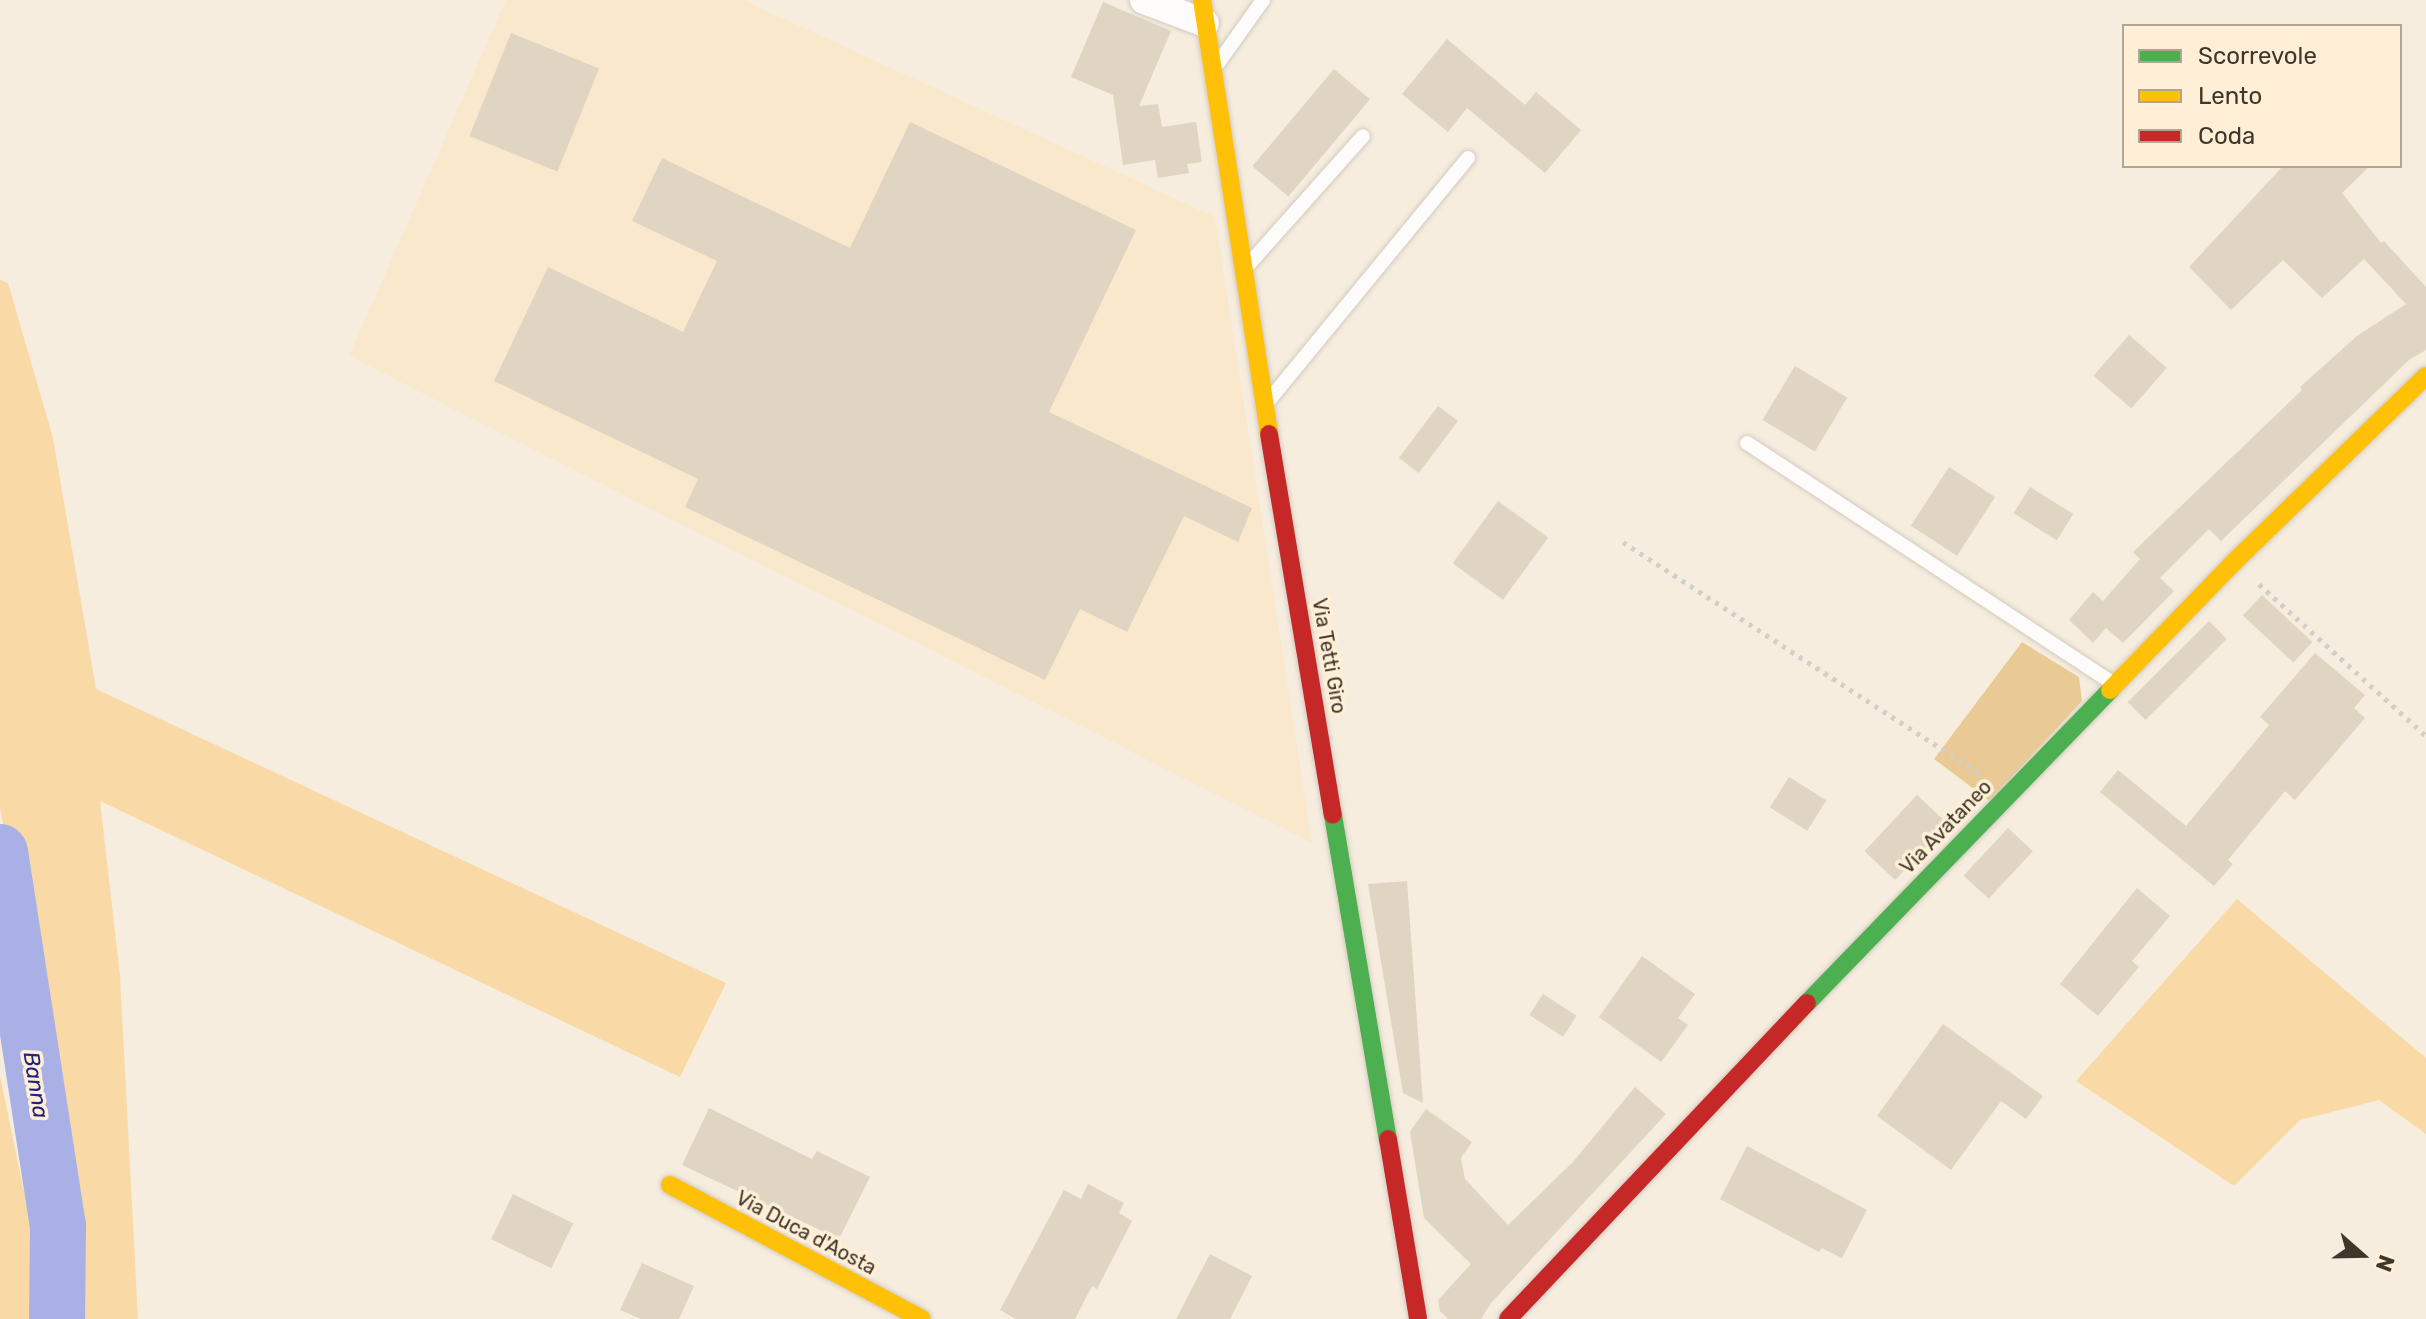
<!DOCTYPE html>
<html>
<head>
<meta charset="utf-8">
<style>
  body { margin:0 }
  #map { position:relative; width:2426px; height:1319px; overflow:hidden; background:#f6eddf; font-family:Rubik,sans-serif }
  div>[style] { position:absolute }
  .built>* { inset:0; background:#f9e8cc }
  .green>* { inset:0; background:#f9d9a5 }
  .forest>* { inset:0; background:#eaca94 }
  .river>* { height:56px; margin:-28px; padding:0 28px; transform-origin:28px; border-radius:28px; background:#a9b0e5 }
  .building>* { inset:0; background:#e0d4c2; transform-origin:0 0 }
  .path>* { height:5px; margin-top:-2.5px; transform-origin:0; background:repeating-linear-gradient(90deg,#d2cec8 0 4px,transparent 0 10px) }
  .roads { filter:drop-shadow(0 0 2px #d3cbbf) drop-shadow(0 0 2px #d3cbbf) }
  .lane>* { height:14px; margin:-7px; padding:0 7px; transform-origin:7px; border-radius:7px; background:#fefcfa }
  .street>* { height:28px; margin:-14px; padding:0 14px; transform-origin:14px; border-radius:14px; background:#fefcfa }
  .fast>* { height:18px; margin:-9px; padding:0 9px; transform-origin:9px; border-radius:9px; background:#4caf50 }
  .slow>* { height:18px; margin:-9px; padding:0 9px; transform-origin:9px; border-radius:9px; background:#ffc107 }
  .jam>* { height:18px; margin:-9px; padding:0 9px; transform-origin:9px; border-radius:9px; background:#c62828 }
  span { translate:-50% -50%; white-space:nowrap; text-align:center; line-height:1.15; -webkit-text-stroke:7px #ffefd6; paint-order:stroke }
  .street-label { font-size:20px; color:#3f372b }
  .water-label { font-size:22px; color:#23217e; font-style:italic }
  .legend { position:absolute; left:2122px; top:24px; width:280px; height:144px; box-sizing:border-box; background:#ffefd6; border:2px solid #b2a592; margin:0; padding:10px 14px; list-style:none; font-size:24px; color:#3f372b }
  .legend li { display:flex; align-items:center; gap:16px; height:40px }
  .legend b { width:40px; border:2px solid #b2a592 }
  .north { position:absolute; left:2322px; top:1215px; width:80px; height:80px; -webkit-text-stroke:6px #ffefd6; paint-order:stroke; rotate:110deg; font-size:22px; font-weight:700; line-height:32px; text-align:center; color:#3f372b }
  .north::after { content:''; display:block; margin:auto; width:28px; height:36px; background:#3f372b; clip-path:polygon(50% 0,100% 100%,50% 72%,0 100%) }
</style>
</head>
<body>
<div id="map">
  <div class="built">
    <i style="clip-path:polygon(506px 0,743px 0,1215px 217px,1312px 843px,349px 356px)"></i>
  </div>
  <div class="green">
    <i style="clip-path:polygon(0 280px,8px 283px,53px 438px,96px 689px,726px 983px,680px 1077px,100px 801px,120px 976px,138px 1319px,74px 1319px,65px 1136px,0 808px)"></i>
    <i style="clip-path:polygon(2237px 899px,2426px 1058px,2426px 1134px,2379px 1100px,2300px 1120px,2234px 1186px,2076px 1081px)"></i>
    <i style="clip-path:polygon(0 1076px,35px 1246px,35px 1319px,0 1319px)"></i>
  </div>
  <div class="forest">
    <i style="clip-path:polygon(2022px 642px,2079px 677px,2082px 701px,1990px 801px,1934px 759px)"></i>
  </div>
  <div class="river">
    <i style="left:0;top:852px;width:378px;rotate:81.2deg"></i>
    <i style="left:58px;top:1226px;width:93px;rotate:90.6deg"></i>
  </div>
  <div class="building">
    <i style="clip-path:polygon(1103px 2px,1171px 31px,1139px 106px,1158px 104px,1162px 127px,1196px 122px,1202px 162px,1187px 164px,1189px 173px,1158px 178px,1155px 160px,1123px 165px,1113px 95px,1071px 77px)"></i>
    <i style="left:511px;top:33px;width:95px;height:111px;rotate:22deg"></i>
    <i style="clip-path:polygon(1447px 39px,1525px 105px,1536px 92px,1581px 130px,1545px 173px,1467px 108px,1448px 132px,1402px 94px)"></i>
    <i style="left:1334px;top:69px;width:47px;height:127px;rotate:40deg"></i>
    <i style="clip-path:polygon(910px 122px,1136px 230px,1049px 412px,1252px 508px,1238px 542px,1184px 516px,1127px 632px,1080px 609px,1045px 680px,685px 507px,698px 479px,494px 381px,548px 267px,683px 332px,717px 261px,632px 221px,662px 158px,850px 248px)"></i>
    <i style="clip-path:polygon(2283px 166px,2370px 166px,2342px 193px,2381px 243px,2384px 241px,2426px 287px,2426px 350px,2410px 359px,2221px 541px,2209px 529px,2160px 578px,2174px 591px,2123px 643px,2106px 628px,2093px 643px,2069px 620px,2093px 592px,2103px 601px,2140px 559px,2133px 552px,2302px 390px,2300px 387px,2357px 336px,2406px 304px,2364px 259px,2322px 298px,2283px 260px,2231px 310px,2189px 267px)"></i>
    <i style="left:2129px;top:335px;width:50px;height:54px;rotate:41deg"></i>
    <i style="left:1795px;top:366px;width:61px;height:63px;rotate:31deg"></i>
    <i style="left:1438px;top:406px;width:25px;height:65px;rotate:37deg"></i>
    <i style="left:1949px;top:467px;width:55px;height:70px;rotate:33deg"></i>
    <i style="left:2030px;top:487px;width:51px;height:31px;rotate:32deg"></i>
    <i style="left:1498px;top:501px;width:62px;height:77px;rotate:36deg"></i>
    <i style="left:2262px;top:595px;width:69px;height:28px;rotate:43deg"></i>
    <i style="left:2209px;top:621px;width:25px;height:115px;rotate:45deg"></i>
    <i style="clip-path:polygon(2315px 653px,2365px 695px,2354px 708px,2365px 718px,2295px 800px,2285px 791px,2228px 860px,2233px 864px,2214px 886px,2100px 792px,2118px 770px,2186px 826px,2269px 725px,2260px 717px)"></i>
    <i style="left:1789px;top:777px;width:44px;height:36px;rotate:32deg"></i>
    <i style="left:1917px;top:795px;width:42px;height:77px;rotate:43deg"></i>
    <i style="left:2008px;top:828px;width:34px;height:65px;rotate:43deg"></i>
    <i style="clip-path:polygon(1407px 881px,1423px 1103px,1403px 1093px,1368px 884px)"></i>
    <i style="clip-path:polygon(2137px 888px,2170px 916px,2132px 961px,2139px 967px,2098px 1016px,2060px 984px)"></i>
    <i style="clip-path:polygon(1642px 956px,1695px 994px,1678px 1018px,1688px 1025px,1661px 1062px,1599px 1017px)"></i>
    <i style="left:1543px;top:994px;width:40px;height:25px;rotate:33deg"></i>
    <i style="clip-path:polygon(1943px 1024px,2043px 1096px,2026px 1119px,2001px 1101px,1951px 1170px,1877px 1116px)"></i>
    <i style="clip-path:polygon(1635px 1087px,1666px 1114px,1491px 1303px,1481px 1319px,1448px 1319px,1440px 1311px,1438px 1300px,1471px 1264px,1424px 1218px,1410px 1132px,1426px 1109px,1472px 1142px,1461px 1158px,1465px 1179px,1508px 1225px,1573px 1162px)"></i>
    <i style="clip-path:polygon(709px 1108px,812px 1159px,817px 1151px,870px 1177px,839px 1239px,682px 1165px)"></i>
    <i style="clip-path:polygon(1747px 1146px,1867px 1210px,1842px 1258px,1822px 1248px,1819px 1252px,1720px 1199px)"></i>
    <i style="clip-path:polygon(1088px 1184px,1124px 1203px,1119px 1213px,1132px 1221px,1097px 1289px,1092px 1286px,1075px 1319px,1016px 1319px,1000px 1310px,1064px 1190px,1081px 1199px)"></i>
    <i style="left:513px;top:1194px;width:67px;height:50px;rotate:26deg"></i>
    <i style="clip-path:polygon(1210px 1254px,1252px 1276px,1230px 1319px,1176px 1319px)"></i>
    <i style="clip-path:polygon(642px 1263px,694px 1286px,679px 1319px,641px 1319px,620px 1310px)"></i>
  </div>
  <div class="path">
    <i style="left:1623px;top:542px;width:428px;rotate:33deg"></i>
    <i style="left:2259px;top:584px;width:226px;rotate:42.3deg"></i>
  </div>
  <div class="roads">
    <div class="lane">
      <i style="left:1219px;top:62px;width:76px;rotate:-54.6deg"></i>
      <i style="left:1249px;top:264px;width:171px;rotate:-48.3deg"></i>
      <i style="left:1270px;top:399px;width:312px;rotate:-50.6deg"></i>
      <i style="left:1747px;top:443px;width:435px;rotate:33.3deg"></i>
    </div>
    <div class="street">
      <i style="left:1144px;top:0;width:65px;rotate:20.7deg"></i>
    </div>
    <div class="fast">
      <i style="left:1333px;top:815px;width:329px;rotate:80.4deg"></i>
      <i style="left:1807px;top:1003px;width:436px;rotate:-45.9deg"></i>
    </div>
    <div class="slow">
      <i style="left:1202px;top:0;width:439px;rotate:81.2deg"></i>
      <i style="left:2110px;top:690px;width:178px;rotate:-45.9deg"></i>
      <i style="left:2234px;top:562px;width:267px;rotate:-44.1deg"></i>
      <i style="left:670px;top:1185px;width:285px;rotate:28deg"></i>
    </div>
    <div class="jam">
      <i style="left:1269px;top:434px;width:386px;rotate:80.5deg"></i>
      <i style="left:1388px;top:1139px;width:182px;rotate:80.5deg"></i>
      <i style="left:1508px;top:1319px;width:435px;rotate:-46.6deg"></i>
    </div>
  </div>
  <div class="street-label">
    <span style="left:1329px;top:656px;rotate:80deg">Via Tetti Giro</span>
    <span style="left:1946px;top:827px;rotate:-46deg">Via Avataneo</span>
    <span style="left:806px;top:1233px;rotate:28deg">Via Duca d'Aosta</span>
  </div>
  <div class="water-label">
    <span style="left:36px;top:1085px;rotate:81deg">Banna</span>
  </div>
  <ul class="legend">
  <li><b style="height:10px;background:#4caf50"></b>Scorrevole</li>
  <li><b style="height:10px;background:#ffc107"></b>Lento</li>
  <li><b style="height:10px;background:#c62828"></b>Coda</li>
  </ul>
  <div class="north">N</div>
</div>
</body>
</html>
